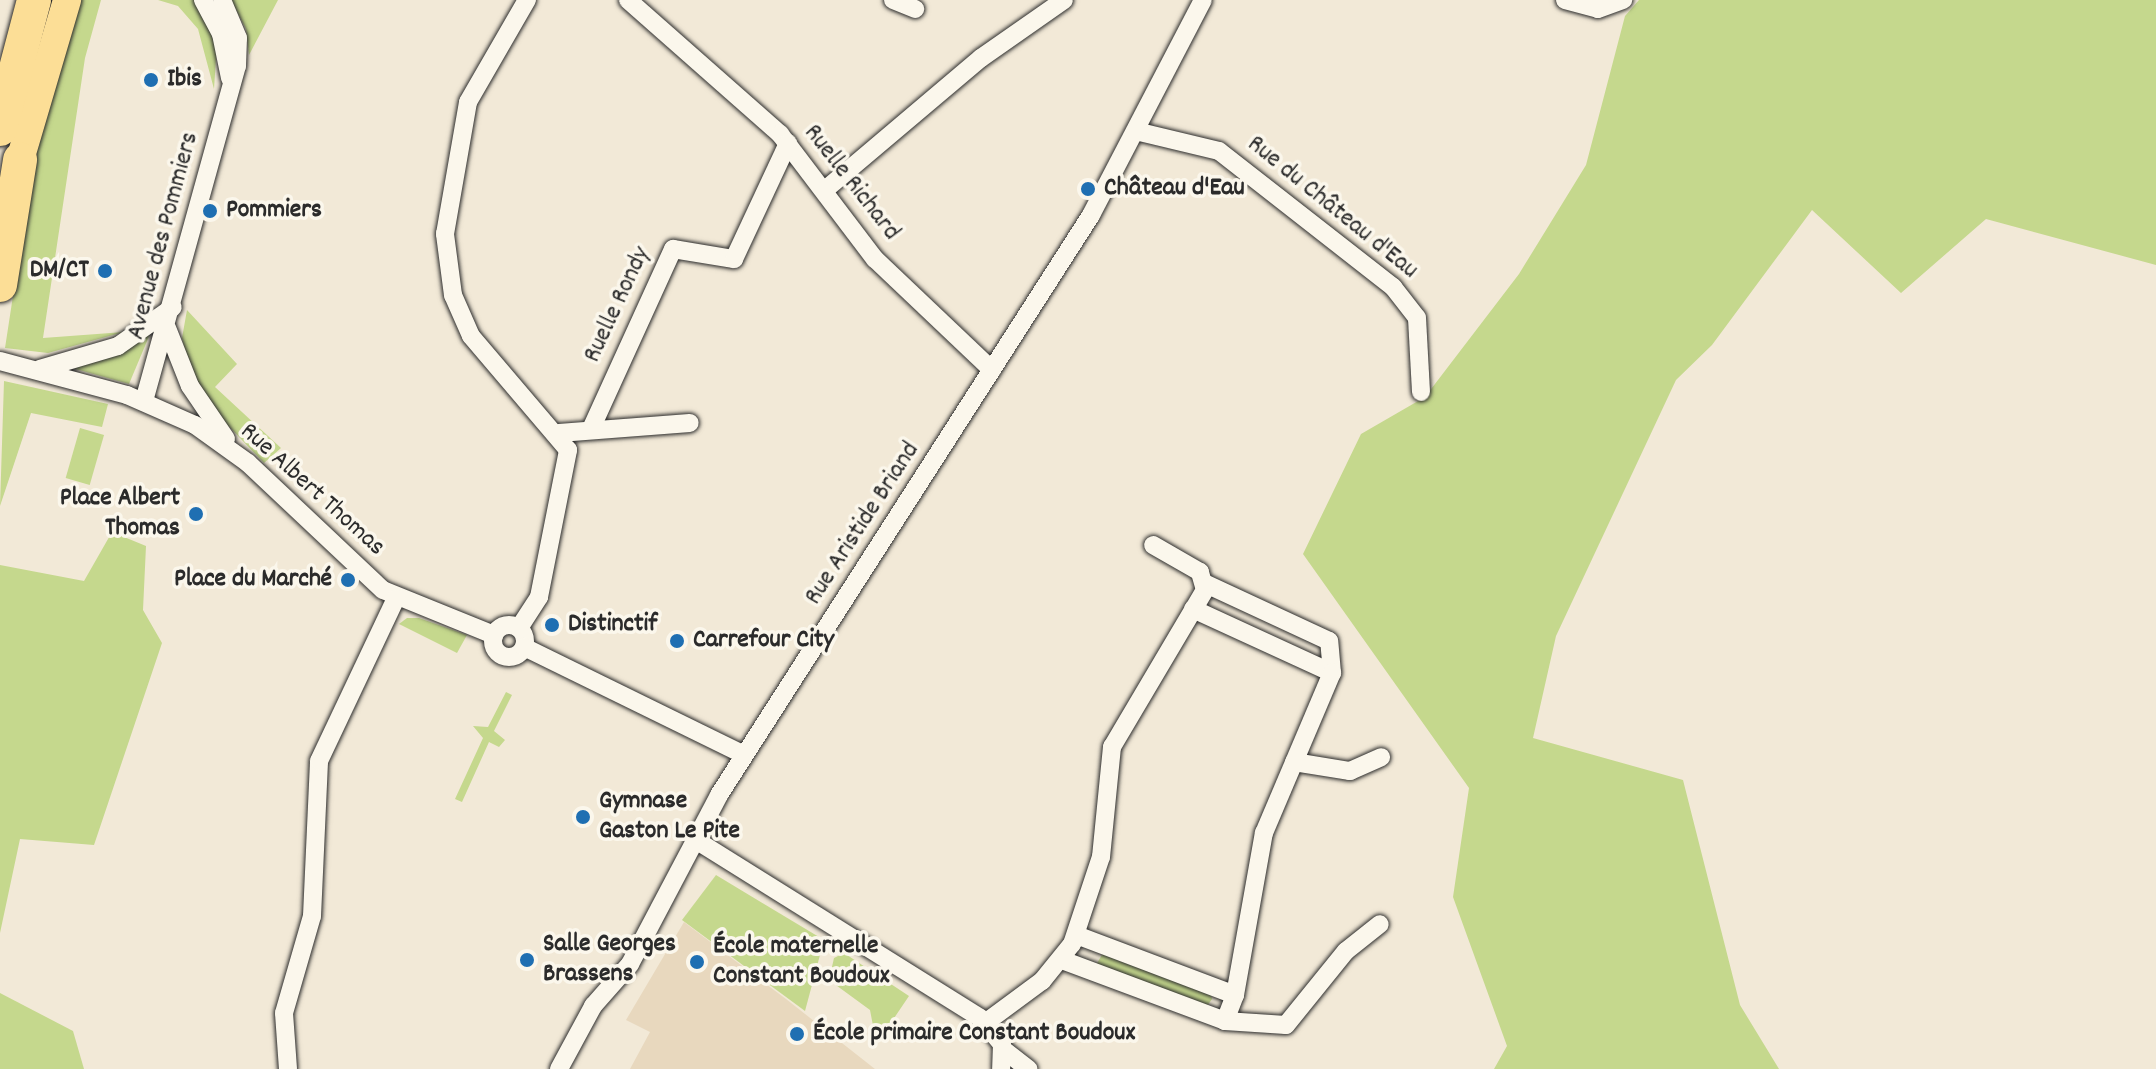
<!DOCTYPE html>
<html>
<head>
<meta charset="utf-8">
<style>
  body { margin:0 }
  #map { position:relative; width:2156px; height:1069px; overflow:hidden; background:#f2e9d7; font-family:Dekko,sans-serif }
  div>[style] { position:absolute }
  .built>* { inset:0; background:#e8d8be }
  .green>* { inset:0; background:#c5d88d; transform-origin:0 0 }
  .roads { filter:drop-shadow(0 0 2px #2b2b2b) drop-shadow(0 0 2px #2b2b2b) }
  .street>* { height:18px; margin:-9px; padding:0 9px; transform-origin:9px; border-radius:9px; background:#fbf7ec }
  .street>.ring { margin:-9px; padding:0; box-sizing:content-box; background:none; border:18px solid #fbf7ec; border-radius:50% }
  .primary>* { height:28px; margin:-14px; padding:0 14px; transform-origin:14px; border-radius:14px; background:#fcde96 }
  .highway>* { height:34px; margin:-17px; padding:0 17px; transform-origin:17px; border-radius:17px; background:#fcde96 }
  .dots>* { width:22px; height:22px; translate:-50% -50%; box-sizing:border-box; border:4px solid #fbf7ec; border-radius:50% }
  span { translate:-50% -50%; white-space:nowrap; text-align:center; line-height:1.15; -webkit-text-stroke:7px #fbf7ec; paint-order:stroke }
  .poi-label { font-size:26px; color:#2b2b2b; font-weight:700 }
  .left { translate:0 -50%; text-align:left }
  .right { translate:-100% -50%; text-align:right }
  .street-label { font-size:26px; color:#2b2b2b }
</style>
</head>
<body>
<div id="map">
  <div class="built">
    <i style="clip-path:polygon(684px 922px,786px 999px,875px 1069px,630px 1069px,650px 1032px,626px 1020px)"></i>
  </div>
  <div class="green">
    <i style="clip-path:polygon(75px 0,101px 0,85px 58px,43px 338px,124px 332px,48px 353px,5px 348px,47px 74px)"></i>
    <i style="clip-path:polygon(158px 0,196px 0,217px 44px,214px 89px,198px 29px,178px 6px)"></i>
    <i style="clip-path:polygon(231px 0,278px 0,249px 55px,246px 29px)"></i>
    <i style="clip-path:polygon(1639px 0,2156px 0,2156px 265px,1986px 219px,1901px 293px,1812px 210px,1712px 345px,1676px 380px,1556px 636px,1533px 738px,1683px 780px,1740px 1005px,1779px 1069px,1494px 1069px,1507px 1046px,1453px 897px,1469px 788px,1303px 554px,1361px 434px,1425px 397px,1519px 274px,1586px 165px,1625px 16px)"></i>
    <i style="clip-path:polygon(187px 310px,237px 364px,215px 387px,281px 448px,264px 463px,219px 416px,189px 367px,182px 338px)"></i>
    <i style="clip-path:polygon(150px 334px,129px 384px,72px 368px)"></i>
    <i style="clip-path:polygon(4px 381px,108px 404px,102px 427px,31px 413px,0 506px)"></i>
    <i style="left:80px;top:428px;width:25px;height:52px;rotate:16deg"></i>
    <i style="clip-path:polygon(112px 532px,146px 546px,143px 610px,162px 643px,94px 845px,20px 839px,0 933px,0 565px,84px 581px)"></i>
    <i style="clip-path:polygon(407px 618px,419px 618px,467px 635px,457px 653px,399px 624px)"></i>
    <i style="clip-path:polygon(506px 692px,512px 695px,494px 731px,505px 740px,499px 747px,489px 742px,462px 802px,455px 799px,483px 738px,473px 726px,488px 727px)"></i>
    <i style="clip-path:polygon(716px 875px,824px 940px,805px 1011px,682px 920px)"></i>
    <i style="clip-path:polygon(844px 953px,909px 996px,884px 1033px,874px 1031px,870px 1010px,829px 980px,834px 958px)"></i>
    <i style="clip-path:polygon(1103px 953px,1211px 995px,1212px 999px,1207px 1006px,1096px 965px)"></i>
    <i style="clip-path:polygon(0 993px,73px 1031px,84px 1069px,0 1069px)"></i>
  </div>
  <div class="roads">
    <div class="street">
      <i style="left:203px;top:0;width:38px;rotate:62deg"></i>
      <i style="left:221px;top:34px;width:45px;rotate:78.4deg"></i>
      <i style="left:628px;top:0;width:203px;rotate:41.4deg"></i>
      <i style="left:780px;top:134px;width:157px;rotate:52.8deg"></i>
      <i style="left:875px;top:259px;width:161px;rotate:43.5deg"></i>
      <i style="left:893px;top:0;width:24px;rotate:22deg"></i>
      <i style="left:1565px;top:0;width:34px;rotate:15deg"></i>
      <i style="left:1598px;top:9px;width:27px;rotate:-20deg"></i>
      <i style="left:1136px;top:131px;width:85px;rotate:13.5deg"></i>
      <i style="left:1219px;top:151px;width:221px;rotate:38deg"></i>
      <i style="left:1393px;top:287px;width:39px;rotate:52deg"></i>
      <i style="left:1417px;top:318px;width:74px;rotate:86.9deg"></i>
      <i style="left:826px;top:189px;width:203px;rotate:-40.2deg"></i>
      <i style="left:981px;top:58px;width:101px;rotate:-34.9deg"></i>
      <i style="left:167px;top:328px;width:62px;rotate:68.4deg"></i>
      <i style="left:190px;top:386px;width:64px;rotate:55.8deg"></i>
      <i style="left:0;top:361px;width:131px;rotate:15deg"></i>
      <i style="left:127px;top:395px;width:74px;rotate:23.8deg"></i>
      <i style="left:195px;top:425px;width:65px;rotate:35.6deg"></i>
      <i style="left:248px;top:463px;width:185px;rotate:43.3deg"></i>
      <i style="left:383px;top:590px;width:120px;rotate:22.1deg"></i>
      <i style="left:40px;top:369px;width:81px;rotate:-16.4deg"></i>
      <i style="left:118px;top:346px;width:67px;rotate:-35.3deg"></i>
      <i style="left:144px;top:401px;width:348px;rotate:-74.5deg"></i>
      <i style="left:237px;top:66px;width:28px;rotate:-88deg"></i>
      <i style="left:238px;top:38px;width:41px;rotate:-112.8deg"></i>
      <i style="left:591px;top:429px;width:198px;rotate:-65.5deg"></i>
      <i style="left:673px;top:249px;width:62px;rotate:9.3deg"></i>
      <i style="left:734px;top:259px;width:128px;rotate:-65deg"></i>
      <i style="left:559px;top:433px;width:131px;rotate:-4.4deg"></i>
      <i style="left:1193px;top:609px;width:153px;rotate:24.7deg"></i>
      <i style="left:1332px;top:673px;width:32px;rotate:-95deg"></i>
      <i style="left:1329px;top:641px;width:136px;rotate:-155.1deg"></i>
      <i class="ring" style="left:493px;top:625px;width:14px;height:14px"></i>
      <i style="left:519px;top:628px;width:37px;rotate:-57deg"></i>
      <i style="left:539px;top:597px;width:150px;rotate:-78.8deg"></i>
      <i style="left:568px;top:450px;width:150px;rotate:-130.4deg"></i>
      <i style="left:471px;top:336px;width:45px;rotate:-113.7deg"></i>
      <i style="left:453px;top:295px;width:62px;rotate:-97.5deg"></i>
      <i style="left:445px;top:234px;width:134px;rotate:-80.1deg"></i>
      <i style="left:468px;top:102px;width:118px;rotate:-60deg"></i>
      <i style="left:524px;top:647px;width:245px;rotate:26.1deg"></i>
      <i style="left:1294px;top:762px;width:57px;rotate:9.1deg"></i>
      <i style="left:1350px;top:771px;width:34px;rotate:-24deg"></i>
      <i style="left:694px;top:839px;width:337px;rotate:32deg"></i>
      <i style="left:980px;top:1018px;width:34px;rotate:50deg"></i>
      <i style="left:1002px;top:1044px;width:25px;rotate:92deg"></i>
      <i style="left:1062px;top:960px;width:174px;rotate:20.5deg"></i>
      <i style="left:1225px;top:1021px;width:28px;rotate:-69deg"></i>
      <i style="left:1235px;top:995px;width:170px;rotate:-159.3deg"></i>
      <i style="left:1235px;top:995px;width:165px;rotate:-79.9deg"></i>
      <i style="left:1264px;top:833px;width:174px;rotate:-67deg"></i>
      <i style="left:1225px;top:1021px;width:61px;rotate:3.8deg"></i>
      <i style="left:1286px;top:1025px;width:95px;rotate:-51deg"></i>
      <i style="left:1346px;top:951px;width:43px;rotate:-38.5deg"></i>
      <i style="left:985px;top:1023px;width:71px;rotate:-36.4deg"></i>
      <i style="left:1042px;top:981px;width:48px;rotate:-51deg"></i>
      <i style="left:1072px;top:944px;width:92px;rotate:-71.6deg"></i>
      <i style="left:1101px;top:857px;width:111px;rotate:-84.3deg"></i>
      <i style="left:1112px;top:747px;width:182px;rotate:-59.4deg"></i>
      <i style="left:1205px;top:590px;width:19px;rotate:-106deg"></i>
      <i style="left:1200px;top:572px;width:54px;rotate:-150.1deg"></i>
      <i style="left:1004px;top:1050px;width:31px;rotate:38deg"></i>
      <i style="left:288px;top:1069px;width:56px;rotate:-94.1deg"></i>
      <i style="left:284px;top:1013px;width:101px;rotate:-73.9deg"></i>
      <i style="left:312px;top:916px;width:155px;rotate:-87.4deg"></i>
      <i style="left:319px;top:761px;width:180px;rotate:-64.7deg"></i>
      <i style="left:559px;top:1069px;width:72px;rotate:-61.6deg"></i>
      <i style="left:593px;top:1006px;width:56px;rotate:-48.6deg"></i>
      <i style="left:630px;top:964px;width:191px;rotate:-62.2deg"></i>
      <i style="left:719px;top:795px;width:689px;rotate:-57.32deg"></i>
      <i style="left:1091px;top:215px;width:242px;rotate:-62.5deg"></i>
    </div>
    <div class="primary">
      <i style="left:20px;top:160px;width:167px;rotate:-73.6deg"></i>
    </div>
    <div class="highway">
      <i style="left:0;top:129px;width:133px;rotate:-75.2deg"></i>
      <i style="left:0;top:285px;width:127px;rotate:-80.9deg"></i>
    </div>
  </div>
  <div class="dots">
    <i style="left:151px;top:80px;background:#1f6fb2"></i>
    <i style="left:1088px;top:189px;background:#1f6fb2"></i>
    <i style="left:210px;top:211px;background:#1f6fb2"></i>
    <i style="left:105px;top:271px;background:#1f6fb2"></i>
    <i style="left:196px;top:514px;background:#1f6fb2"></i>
    <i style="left:348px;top:580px;background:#1f6fb2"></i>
    <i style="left:552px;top:625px;background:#1f6fb2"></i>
    <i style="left:677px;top:641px;background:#1f6fb2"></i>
    <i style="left:583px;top:817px;background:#1f6fb2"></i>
    <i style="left:527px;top:960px;background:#1f6fb2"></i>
    <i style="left:697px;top:962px;background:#1f6fb2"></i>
    <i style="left:797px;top:1034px;background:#1f6fb2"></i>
  </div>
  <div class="poi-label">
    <span class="left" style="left:167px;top:80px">Ibis</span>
    <span class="left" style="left:1104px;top:189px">Château d'Eau</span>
    <span class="left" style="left:226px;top:211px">Pommiers</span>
    <span class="right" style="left:89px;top:271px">DM/CT</span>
    <span class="right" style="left:180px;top:514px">Place Albert<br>Thomas</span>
    <span class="right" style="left:332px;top:580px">Place du Marché</span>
    <span class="left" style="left:568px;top:625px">Distinctif</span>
    <span class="left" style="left:693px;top:641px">Carrefour City</span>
    <span class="left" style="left:599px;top:817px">Gymnase<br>Gaston Le Pite</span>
    <span class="left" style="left:543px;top:960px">Salle Georges<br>Brassens</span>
    <span class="left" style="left:713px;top:962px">École maternelle<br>Constant Boudoux</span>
    <span class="left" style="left:813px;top:1034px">École primaire Constant Boudoux</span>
  </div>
  <div class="street-label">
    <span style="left:851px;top:183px;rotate:52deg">Ruelle Richard</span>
    <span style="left:1332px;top:208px;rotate:39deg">Rue du Château d'Eau</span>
    <span style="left:164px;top:236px;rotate:-75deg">Avenue des Pommiers</span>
    <span style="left:618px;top:305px;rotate:-65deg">Ruelle Rondy</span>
    <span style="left:312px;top:490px;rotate:42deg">Rue Albert Thomas</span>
    <span style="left:863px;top:524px;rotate:-57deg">Rue Aristide Briand</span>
  </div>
</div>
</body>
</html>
